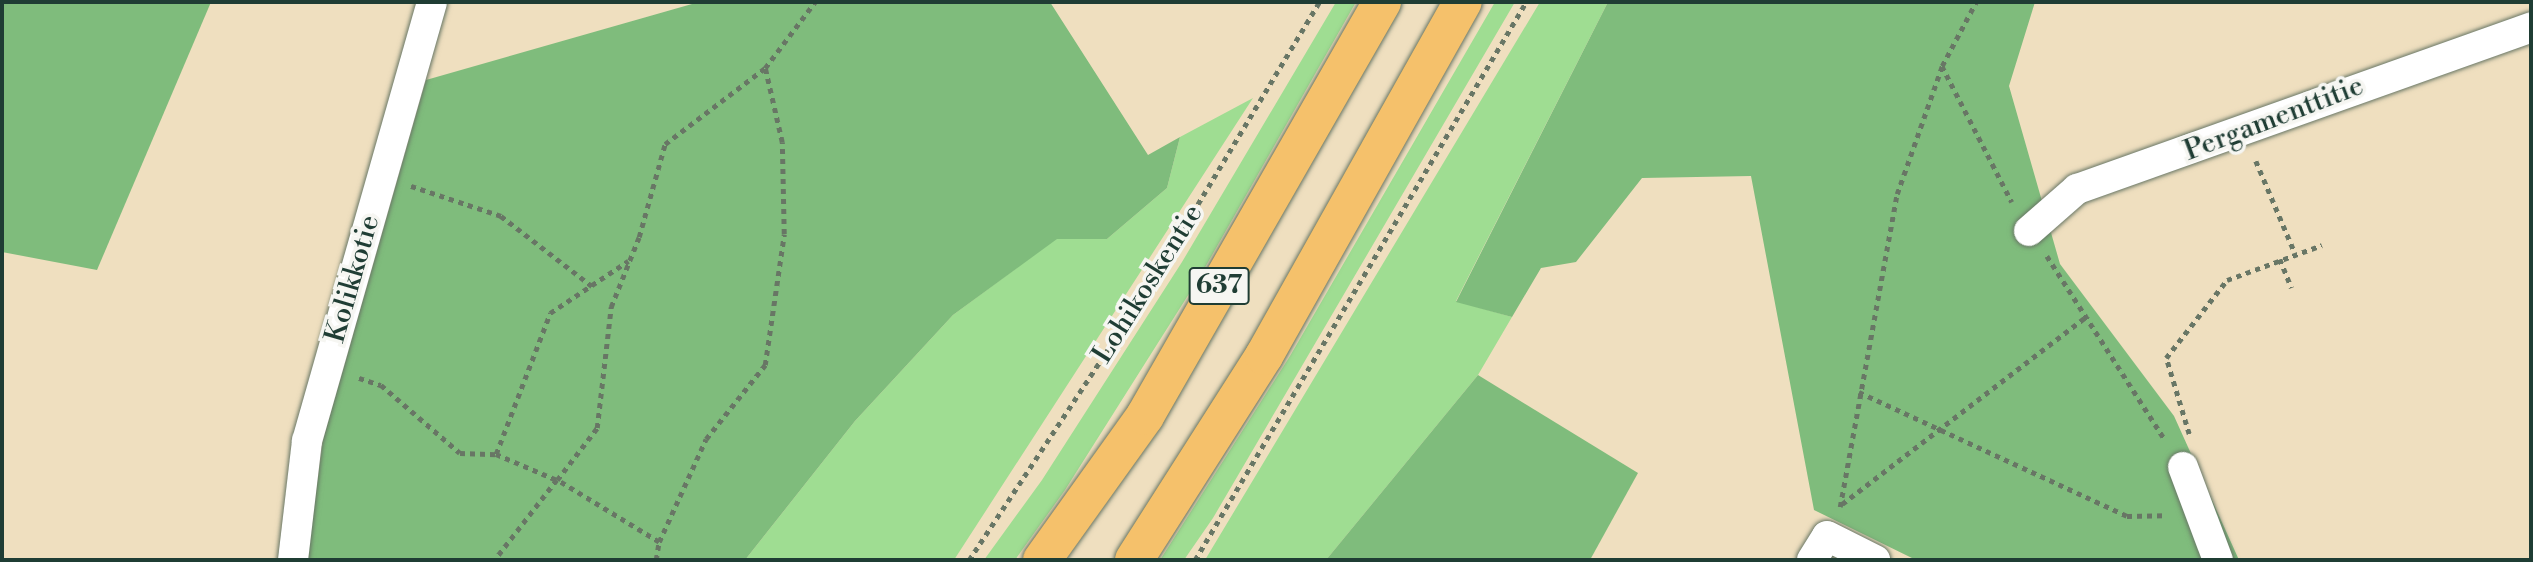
<!DOCTYPE html>
<html>
<head>
<meta charset="utf-8">
<style>
  body { margin:0 }
  #map { position:relative; width:2533px; height:562px; overflow:hidden; background:#efdfbf; font-family:"Libre Bodoni",serif }
  div>[style] { position:absolute }
  .green>* { inset:0; background:#9fdd92 }
  .forest>* { inset:0; background:#7fbc7c }
  .path>* { height:4.5px; margin-top:-2.25px; transform-origin:0; background:repeating-linear-gradient(90deg,#687665 0 5px,transparent 0 10px) }
  .roads { filter:drop-shadow(0 0 2px #687665) drop-shadow(0 0 2px #687665) }
  .street>* { height:30px; margin:-15px; padding:0 15px; transform-origin:15px; border-radius:15px; background:#fff }
  .primary>* { height:38px; margin:-19px; padding:0 19px; transform-origin:19px; border-radius:19px; background:#f5c16b }
  span { translate:-50% -50%; white-space:nowrap; text-align:center; line-height:1.15; -webkit-text-stroke:7px #f6f6f2; paint-order:stroke }
  .shield-label span { padding:2px 5px; background:#f6f6f2; border:2px solid; border-radius:5px; -webkit-text-stroke-width:0 }
  .shield-label { font-size:26px; color:#1f3d34; font-weight:700 }
  .street-label { font-size:28px; color:#1f3d34 }
  .frame { position:absolute; inset:0; border:4px solid #1f3d34; pointer-events:none }
</style>
</head>
<body>
<div id="map">
  <div class="green">
    <i style="clip-path:polygon(1336px 2px,1356px 2px,1199px 278px,1065px 490px,1015px 560px,984px 560px,1042px 480px,1182px 262px)"></i>
    <i style="clip-path:polygon(1495px 2px,1515px 2px,1213px 518px,1184px 560px,1160px 560px,1290px 356px)"></i>
    <i style="clip-path:polygon(1540px 2px,1608px 2px,1456px 301px,1512px 317px,1478px 375px,1326px 560px,1205px 560px)"></i>
    <i style="clip-path:polygon(1253px 98px,954px 560px,745px 560px,855px 421px,953px 315px,1057px 238px,1107px 239px,1167px 188px,1180px 137px)"></i>
  </div>
  <div class="forest">
    <i style="clip-path:polygon(2px 2px,211px 2px,97px 270px,2px 252px)"></i>
    <i style="clip-path:polygon(699px 2px,1050px 2px,1148px 155px,1180px 137px,1167px 188px,1107px 239px,1057px 239px,953px 315px,855px 421px,745px 560px,307px 560px,323px 440px,426px 80px)"></i>
    <i style="clip-path:polygon(1608px 2px,2035px 2px,2009px 86px,2060px 264px,2174px 416px,2239px 560px,1916px 560px,1814px 510px,1751px 176px,1642px 178px,1576px 262px,1541px 268px,1512px 317px,1456px 302px)"></i>
    <i style="clip-path:polygon(1478px 375px,1638px 473px,1590px 560px,1326px 560px)"></i>
  </div>
  <div class="path">
    <i style="left:1942px;top:66px;width:153px;rotate:62.8deg"></i>
    <i style="left:2256px;top:161px;width:100px;rotate:67deg"></i>
    <i style="left:411px;top:186px;width:95px;rotate:18.4deg"></i>
    <i style="left:501px;top:216px;width:115px;rotate:37.6deg"></i>
    <i style="left:2047px;top:256px;width:219px;rotate:57.3deg"></i>
    <i style="left:2280px;top:259px;width:31px;rotate:68deg"></i>
    <i style="left:359px;top:378px;width:23px;rotate:18deg"></i>
    <i style="left:381px;top:385px;width:104px;rotate:40.7deg"></i>
    <i style="left:460px;top:453px;width:36px;rotate:2deg"></i>
    <i style="left:496px;top:454px;width:66px;rotate:23.1deg"></i>
    <i style="left:557px;top:480px;width:101px;rotate:127.8deg"></i>
    <i style="left:1859px;top:392px;width:295px;rotate:24.8deg"></i>
    <i style="left:2127px;top:516px;width:39px;rotate:-1deg"></i>
    <i style="left:2189px;top:434px;width:79px;rotate:-106.8deg"></i>
    <i style="left:2166px;top:358px;width:99px;rotate:-52deg"></i>
    <i style="left:2227px;top:280px;width:101px;rotate:-20.2deg"></i>
    <i style="left:496px;top:454px;width:151px;rotate:-69deg"></i>
    <i style="left:550px;top:313px;width:94px;rotate:-33.7deg"></i>
    <i style="left:1842px;top:504px;width:310px;rotate:-37.5deg"></i>
    <i style="left:1840px;top:507px;width:318px;rotate:-79.7deg"></i>
    <i style="left:1897px;top:194px;width:136px;rotate:-70.6deg"></i>
    <i style="left:1942px;top:66px;width:72px;rotate:-62deg"></i>
    <i style="left:659px;top:542px;width:119px;rotate:-148.7deg"></i>
    <i style="left:557px;top:480px;width:66px;rotate:-52.4deg"></i>
    <i style="left:597px;top:428px;width:122px;rotate:-83.4deg"></i>
    <i style="left:611px;top:307px;width:75px;rotate:-68.2deg"></i>
    <i style="left:639px;top:237px;width:97px;rotate:-74.4deg"></i>
    <i style="left:665px;top:144px;width:126px;rotate:-37.2deg"></i>
    <i style="left:656px;top:560px;width:18px;rotate:-81deg"></i>
    <i style="left:659px;top:542px;width:113px;rotate:-65.5deg"></i>
    <i style="left:706px;top:439px;width:95px;rotate:-51.4deg"></i>
    <i style="left:765px;top:365px;width:132px;rotate:-81.7deg"></i>
    <i style="left:784px;top:234px;width:92px;rotate:-91.2deg"></i>
    <i style="left:782px;top:142px;width:76px;rotate:-102.9deg"></i>
    <i style="left:765px;top:68px;width:83px;rotate:-52.9deg"></i>
    <i style="left:969px;top:560px;width:303px;rotate:-56.6deg"></i>
    <i style="left:1136px;top:307px;width:356px;rotate:-59deg"></i>
    <i style="left:1195px;top:560px;width:649px;rotate:-59.32deg"></i>
  </div>
  <div class="roads">
    <div class="street">
      <i style="left:2029px;top:231px;width:64px;rotate:-41.2deg"></i>
      <i style="left:2077px;top:189px;width:482px;rotate:-19.6deg"></i>
      <i style="left:2183px;top:467px;width:99px;rotate:69.4deg"></i>
      <i style="left:293px;top:560px;width:120px;rotate:-83.3deg"></i>
      <i style="left:307px;top:441px;width:456px;rotate:-74.1deg"></i>
      <i style="left:1812px;top:560px;width:28px;rotate:-58deg"></i>
      <i style="left:1827px;top:536px;width:54px;rotate:26.6deg"></i>
    </div>
    <div class="primary">
      <i style="left:1042px;top:560px;width:177px;rotate:-54.4deg"></i>
      <i style="left:1145px;top:416px;width:477px;rotate:-60.2deg"></i>
      <i style="left:1134px;top:560px;width:242px;rotate:-57.5deg"></i>
      <i style="left:1264px;top:356px;width:406px;rotate:-60.7deg"></i>
    </div>
  </div>
  <div class="shield-label">
    <span style="left:1219px;top:286px">637</span>
  </div>
  <div class="street-label">
    <span style="left:2274px;top:119px;rotate:-21deg">Pergamenttitie</span>
    <span style="left:353px;top:279px;rotate:-74deg">Kolikkotie</span>
    <span style="left:1148px;top:284px;rotate:-58deg">Lohikoskentie</span>
  </div>
  <div class="frame"></div>
</div>
</body>
</html>
